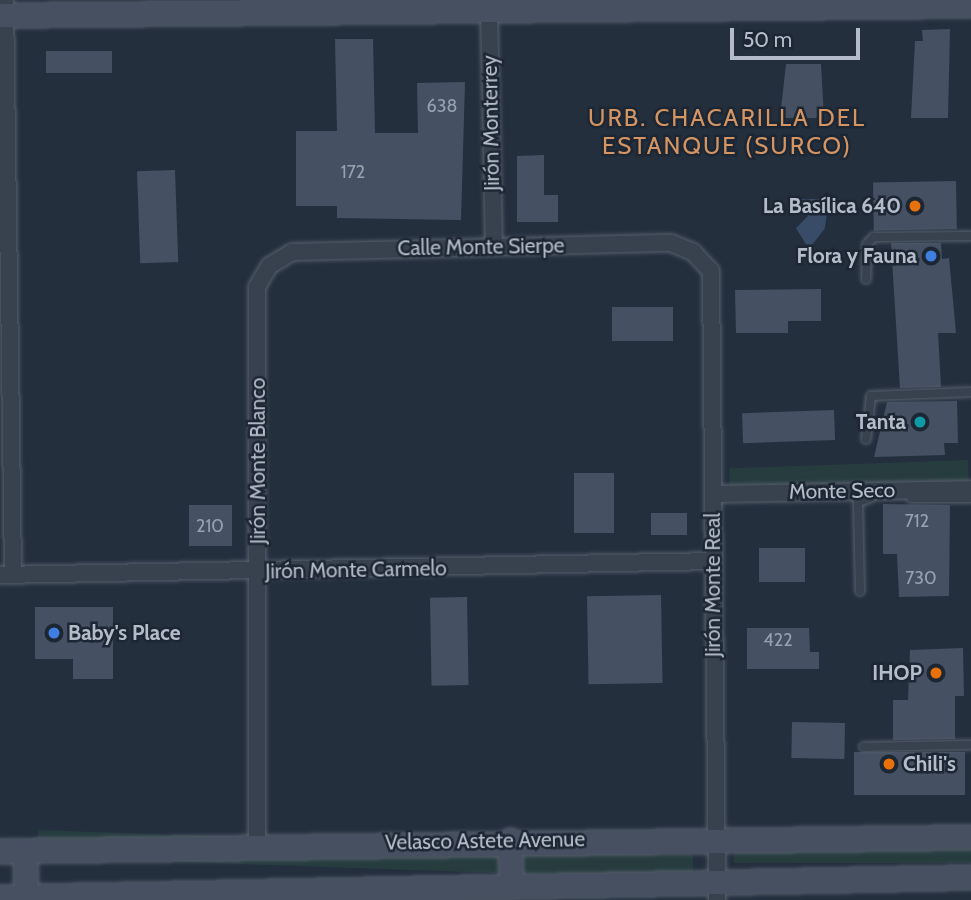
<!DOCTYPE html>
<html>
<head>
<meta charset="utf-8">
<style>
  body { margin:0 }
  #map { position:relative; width:971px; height:900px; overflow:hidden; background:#242f3e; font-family:Cabin,sans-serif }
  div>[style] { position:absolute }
  .green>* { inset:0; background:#263c3f; transform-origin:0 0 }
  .water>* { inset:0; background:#394c67 }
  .building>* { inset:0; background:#455162; transform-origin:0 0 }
  .roads { filter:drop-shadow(0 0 2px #565f6c) drop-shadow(0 0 2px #565f6c) }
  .lane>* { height:8px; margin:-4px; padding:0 4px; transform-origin:4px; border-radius:4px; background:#38414e }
  .street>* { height:16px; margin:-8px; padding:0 8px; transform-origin:8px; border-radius:8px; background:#38414e }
  .secondary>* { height:23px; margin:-11.5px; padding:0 11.5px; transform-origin:11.5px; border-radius:11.5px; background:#465061 }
  .dots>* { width:19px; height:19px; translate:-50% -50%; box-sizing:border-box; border:4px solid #1d2633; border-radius:50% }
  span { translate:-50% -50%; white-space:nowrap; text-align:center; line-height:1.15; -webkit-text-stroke:5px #1d2633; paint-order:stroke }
  .number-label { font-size:18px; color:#98a1af }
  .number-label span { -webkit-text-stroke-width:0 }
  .street-label { font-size:21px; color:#b4bcc9 }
  .poi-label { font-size:21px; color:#b4bcc9; font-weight:700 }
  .right { translate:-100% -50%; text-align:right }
  .left { translate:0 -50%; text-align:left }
  .quarter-label { font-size:24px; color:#d59563; letter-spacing:2px }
  .scale { position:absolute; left:730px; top:28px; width:130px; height:32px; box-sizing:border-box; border:4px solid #b4bcc9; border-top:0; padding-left:9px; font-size:21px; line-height:24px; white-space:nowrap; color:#b4bcc9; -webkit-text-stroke:5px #1d2633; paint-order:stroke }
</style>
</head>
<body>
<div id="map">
  <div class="green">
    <i style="left:968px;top:460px;width:29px;height:239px;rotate:88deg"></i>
    <i style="left:500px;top:846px;width:27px;height:462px;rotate:92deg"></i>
    <i style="left:971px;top:846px;width:17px;height:237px;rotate:90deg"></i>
    <i style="clip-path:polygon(524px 853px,693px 855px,693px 873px,523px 874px)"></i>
  </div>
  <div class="water">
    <i style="clip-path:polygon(800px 199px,820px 199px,827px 210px,825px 228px,809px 249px,796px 228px,808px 216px)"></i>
  </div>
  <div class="building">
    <i style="clip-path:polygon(950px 29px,948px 118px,911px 118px,915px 41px,923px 41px,922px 30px)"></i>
    <i style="clip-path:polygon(335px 39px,373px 39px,375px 133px,418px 133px,417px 83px,465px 82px,461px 220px,337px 218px,337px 206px,296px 206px,296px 131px,337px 131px)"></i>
    <i style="left:112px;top:51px;width:22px;height:66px;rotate:90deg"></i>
    <i style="clip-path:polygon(786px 64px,821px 64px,824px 118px,780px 118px)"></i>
    <i style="clip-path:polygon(544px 155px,544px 195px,558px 195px,558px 222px,517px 222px,517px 156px)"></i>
    <i style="left:175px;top:170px;width:92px;height:38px;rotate:88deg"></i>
    <i style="left:956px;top:181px;width:48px;height:83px;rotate:89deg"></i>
    <i style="clip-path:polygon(891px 243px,941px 243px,942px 259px,949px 258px,956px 333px,938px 333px,941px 387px,900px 388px)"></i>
    <i style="clip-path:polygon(821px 289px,821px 321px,788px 321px,788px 333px,736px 333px,735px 290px)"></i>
    <i style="left:673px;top:307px;width:34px;height:61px;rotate:90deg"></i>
    <i style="clip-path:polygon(957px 401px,958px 443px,944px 443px,945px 455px,874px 457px,887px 402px)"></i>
    <i style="left:834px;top:410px;width:30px;height:92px;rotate:88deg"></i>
    <i style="left:574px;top:473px;width:40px;height:60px"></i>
    <i style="clip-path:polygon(883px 504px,950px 505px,949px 596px,899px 597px,897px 554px,883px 554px)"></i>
    <i style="left:189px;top:505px;width:43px;height:41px"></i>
    <i style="left:651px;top:513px;width:36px;height:22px"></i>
    <i style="left:759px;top:548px;width:46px;height:34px"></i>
    <i style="left:661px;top:595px;width:88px;height:74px;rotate:89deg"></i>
    <i style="left:467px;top:597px;width:88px;height:37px;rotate:89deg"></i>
    <i style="clip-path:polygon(35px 607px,113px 607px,113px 679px,73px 679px,73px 659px,35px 659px)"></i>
    <i style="clip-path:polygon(747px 628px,809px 628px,810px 652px,819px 652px,819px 669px,747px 669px)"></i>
    <i style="clip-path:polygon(963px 648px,964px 696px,955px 696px,955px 739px,893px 740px,893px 700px,908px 700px,910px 650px)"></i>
    <i style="left:792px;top:722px;width:53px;height:36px;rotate:1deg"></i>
    <i style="left:854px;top:752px;width:111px;height:43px"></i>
  </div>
  <div class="roads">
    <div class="lane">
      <i style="left:866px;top:279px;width:35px;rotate:-88deg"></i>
      <i style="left:867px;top:244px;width:10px;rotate:-45deg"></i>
      <i style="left:874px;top:237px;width:97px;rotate:-0.6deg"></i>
      <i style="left:866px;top:439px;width:43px;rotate:-83.4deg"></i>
      <i style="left:871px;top:396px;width:100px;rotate:-2.3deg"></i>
      <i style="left:911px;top:498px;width:60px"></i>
      <i style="left:860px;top:591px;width:89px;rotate:-91.3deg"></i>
      <i style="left:858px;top:502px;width:13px;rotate:-18deg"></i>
      <i style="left:864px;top:747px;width:107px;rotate:-1.1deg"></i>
    </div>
    <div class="street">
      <i style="left:5px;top:0;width:575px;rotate:89.2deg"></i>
      <i style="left:489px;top:10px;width:236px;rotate:88.8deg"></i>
      <i style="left:713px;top:494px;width:258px;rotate:-1.1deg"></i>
      <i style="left:0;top:575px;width:713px;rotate:-1.12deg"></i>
      <i style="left:257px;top:844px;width:557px;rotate:-90deg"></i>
      <i style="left:257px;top:287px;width:24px;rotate:-60deg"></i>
      <i style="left:269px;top:266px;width:27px;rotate:-31deg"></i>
      <i style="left:292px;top:252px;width:379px;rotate:-1.4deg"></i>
      <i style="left:671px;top:243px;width:24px;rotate:22deg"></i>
      <i style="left:693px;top:252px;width:26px;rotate:47deg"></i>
      <i style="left:711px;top:271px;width:629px;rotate:89.45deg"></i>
    </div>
    <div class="secondary">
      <i style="left:0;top:15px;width:971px;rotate:-0.59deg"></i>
      <i style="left:510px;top:840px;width:47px;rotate:88.8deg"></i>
      <i style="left:0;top:851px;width:971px;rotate:-0.83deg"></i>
      <i style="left:25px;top:851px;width:46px;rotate:88.8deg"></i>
      <i style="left:0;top:897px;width:971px;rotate:-1.18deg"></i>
    </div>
  </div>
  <div class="dots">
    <i style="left:915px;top:206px;background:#e8710a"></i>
    <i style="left:931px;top:256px;background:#3f7fe0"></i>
    <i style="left:920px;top:422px;background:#0f9aa8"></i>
    <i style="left:54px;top:633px;background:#3f7fe0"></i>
    <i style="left:936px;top:673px;background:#e8710a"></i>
    <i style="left:889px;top:764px;background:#e8710a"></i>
  </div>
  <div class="number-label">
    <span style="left:442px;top:106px">638</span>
    <span style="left:353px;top:172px">172</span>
    <span style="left:917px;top:521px">712</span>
    <span style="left:210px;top:526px">210</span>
    <span style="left:921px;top:578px">730</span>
    <span style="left:778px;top:640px">422</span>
  </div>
  <div class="street-label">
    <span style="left:491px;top:123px;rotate:-91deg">Jirón Monterrey</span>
    <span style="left:481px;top:247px;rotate:-1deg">Calle Monte Sierpe</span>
    <span style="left:258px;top:461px;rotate:-90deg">Jirón Monte Blanco</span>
    <span style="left:842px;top:491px;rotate:-1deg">Monte Seco</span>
    <span style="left:356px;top:570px;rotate:-1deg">Jirón Monte Carmelo</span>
    <span style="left:713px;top:585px;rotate:-90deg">Jirón Monte Real</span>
    <span style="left:485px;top:841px;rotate:-1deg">Velasco Astete Avenue</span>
  </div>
  <div class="poi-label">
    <span class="right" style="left:901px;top:206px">La Basílica 640</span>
    <span class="right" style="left:917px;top:256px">Flora y Fauna</span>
    <span class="right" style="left:906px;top:422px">Tanta</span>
    <span class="left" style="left:68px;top:633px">Baby's Place</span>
    <span class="right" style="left:922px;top:673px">IHOP</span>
    <span class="left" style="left:903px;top:764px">Chili's</span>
  </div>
  <div class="quarter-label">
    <span style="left:727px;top:132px">URB. CHACARILLA DEL<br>ESTANQUE (SURCO)</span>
  </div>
  <div class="scale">50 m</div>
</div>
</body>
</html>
